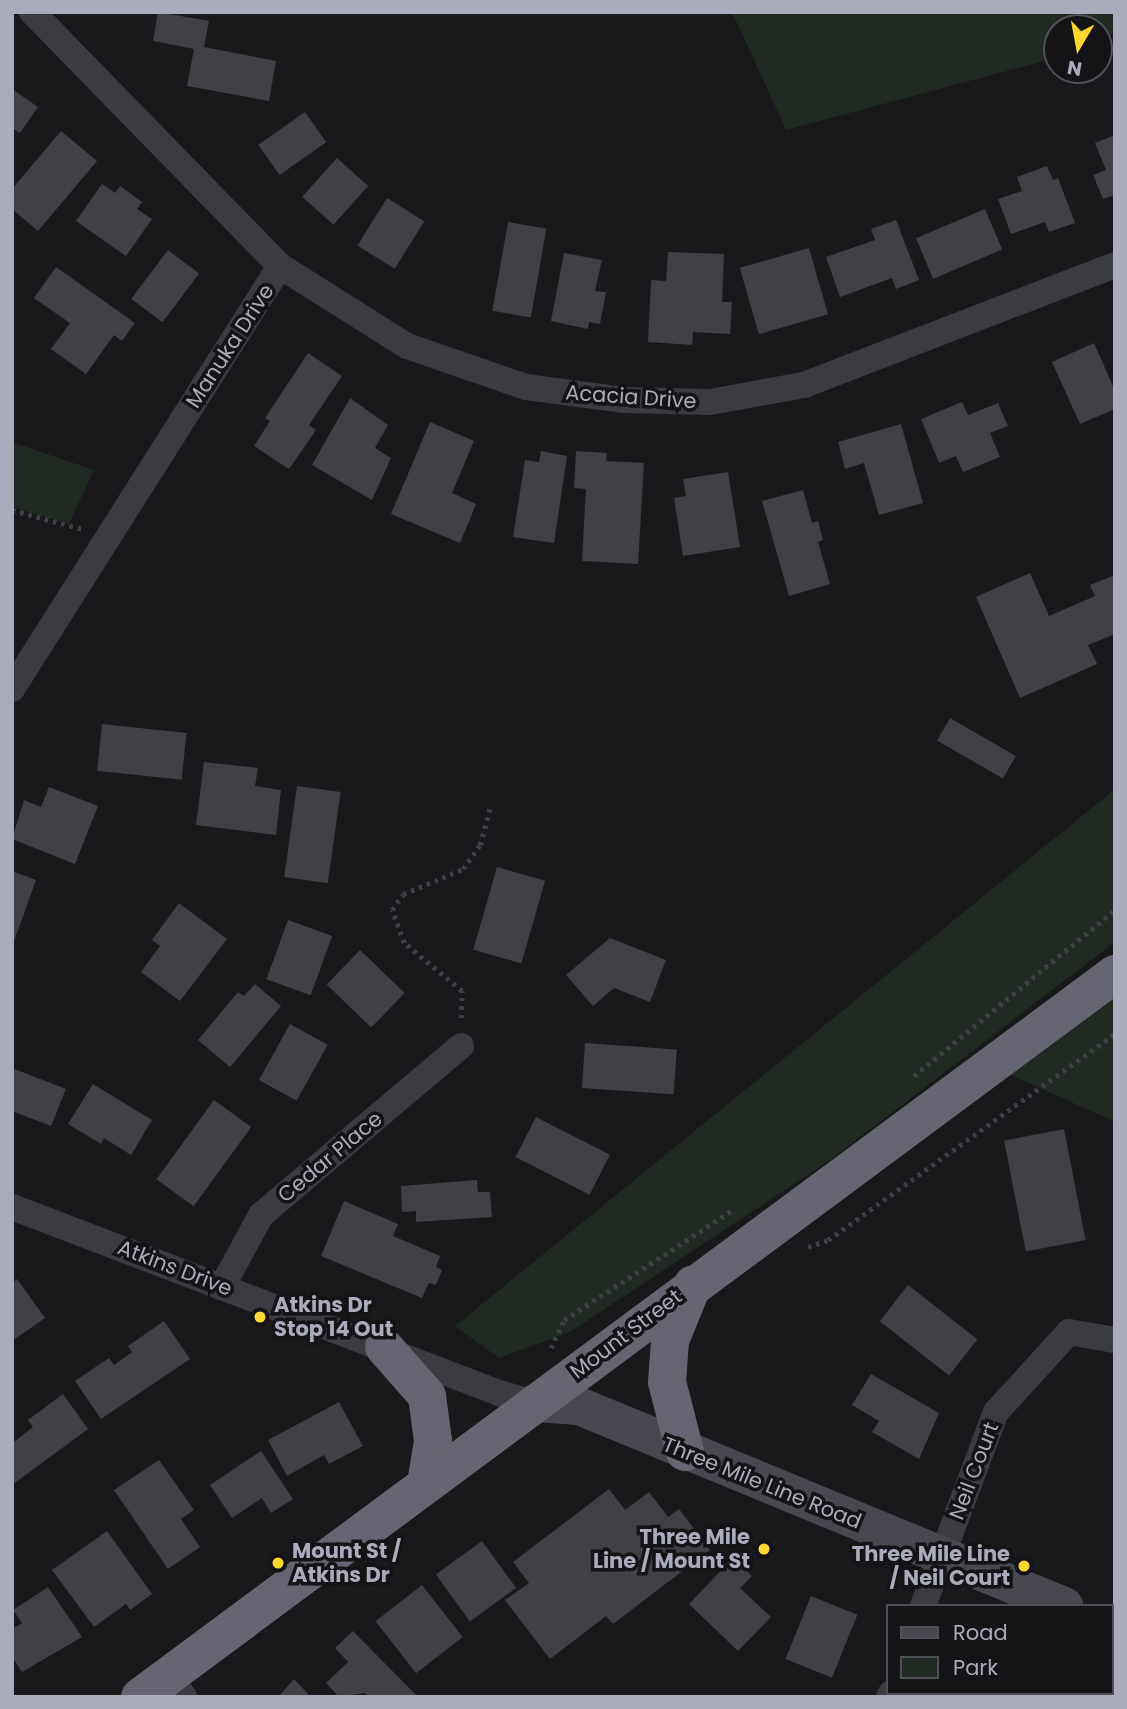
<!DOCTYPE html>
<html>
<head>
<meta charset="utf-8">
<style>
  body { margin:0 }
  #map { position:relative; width:1127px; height:1709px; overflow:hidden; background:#19181b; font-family:Poppins,sans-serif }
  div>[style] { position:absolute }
  .green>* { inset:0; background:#202922 }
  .building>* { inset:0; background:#404045; transform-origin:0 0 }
  .path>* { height:4.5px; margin-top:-2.25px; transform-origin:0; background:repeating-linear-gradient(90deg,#3f4047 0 3.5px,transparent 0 8.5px) }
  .street>* { height:26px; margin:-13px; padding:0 13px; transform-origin:13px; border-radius:13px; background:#3b3b42 }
  .secondary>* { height:38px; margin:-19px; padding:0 19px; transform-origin:19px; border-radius:19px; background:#474850 }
  .highway>* { height:38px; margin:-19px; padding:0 19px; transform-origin:19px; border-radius:19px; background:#656671 }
  .dots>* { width:19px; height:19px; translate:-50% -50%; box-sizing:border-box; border:4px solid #141316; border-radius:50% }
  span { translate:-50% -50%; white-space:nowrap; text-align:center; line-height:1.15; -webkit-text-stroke:7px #141316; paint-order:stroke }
  .street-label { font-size:21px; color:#aaacbb }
  .poi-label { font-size:21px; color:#aaacbb; font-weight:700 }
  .left { translate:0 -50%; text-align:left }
  .right { translate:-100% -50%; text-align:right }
  .frame { position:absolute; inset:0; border:14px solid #aaacbb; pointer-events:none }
  .legend { position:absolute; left:886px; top:1604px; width:228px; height:91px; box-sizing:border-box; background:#141316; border:2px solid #505058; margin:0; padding:9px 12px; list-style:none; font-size:21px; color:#aaacbb }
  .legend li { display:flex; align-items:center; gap:14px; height:35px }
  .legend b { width:35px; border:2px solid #505058 }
  .north { position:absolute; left:1043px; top:14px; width:70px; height:70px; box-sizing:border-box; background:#141316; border:2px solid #505058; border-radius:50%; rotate:190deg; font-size:19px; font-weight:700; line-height:28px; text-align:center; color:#aaacbb }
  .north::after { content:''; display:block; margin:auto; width:24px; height:32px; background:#fed82d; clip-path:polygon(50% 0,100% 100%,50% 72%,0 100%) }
</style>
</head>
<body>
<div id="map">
  <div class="green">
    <i style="clip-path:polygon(732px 12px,1115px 12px,1115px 33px,1099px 39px,1099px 28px,1057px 28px,1057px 55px,1037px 63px,786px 130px)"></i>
    <i style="clip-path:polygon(12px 442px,94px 470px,69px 524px,12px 507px)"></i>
    <i style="clip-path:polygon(1115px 789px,1115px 942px,830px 1160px,570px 1332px,499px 1358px,455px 1326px)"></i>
    <i style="clip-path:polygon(1115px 997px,1115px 1122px,1011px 1075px)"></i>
  </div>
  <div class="building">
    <i style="clip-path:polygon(158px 12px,209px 21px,204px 47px,276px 61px,269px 101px,187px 86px,194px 49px,153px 41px)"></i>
    <i style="clip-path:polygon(12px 89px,38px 107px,20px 133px,12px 128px)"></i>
    <i style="left:305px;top:112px;width:37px;height:57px;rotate:55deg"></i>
    <i style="clip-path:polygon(61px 131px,97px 161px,38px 231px,12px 209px,12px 189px)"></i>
    <i style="clip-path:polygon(1115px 135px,1115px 195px,1103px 199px,1093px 175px,1106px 170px,1095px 143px)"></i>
    <i style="left:337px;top:158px;width:42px;height:52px;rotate:42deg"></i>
    <i style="clip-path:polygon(1047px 166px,1053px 180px,1058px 178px,1075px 223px,1049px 232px,1045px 222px,1011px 234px,998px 199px,1022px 191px,1017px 177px)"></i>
    <i style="clip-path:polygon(102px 184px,115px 193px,120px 186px,142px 202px,137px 209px,152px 219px,126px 256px,76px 221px)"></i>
    <i style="left:387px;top:198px;width:44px;height:56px;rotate:32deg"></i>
    <i style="left:985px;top:209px;width:44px;height:75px;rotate:67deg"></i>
    <i style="clip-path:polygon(896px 220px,919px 280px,896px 289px,892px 278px,840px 297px,826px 257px,875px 240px,871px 229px)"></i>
    <i style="left:508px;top:222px;width:39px;height:90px;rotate:10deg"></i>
    <i style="left:809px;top:248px;width:69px;height:72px;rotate:74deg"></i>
    <i style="left:168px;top:250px;width:39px;height:61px;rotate:37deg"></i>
    <i style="clip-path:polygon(668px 252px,724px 254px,722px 302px,732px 302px,730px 334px,693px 332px,692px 345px,648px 342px,651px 280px,666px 281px)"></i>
    <i style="clip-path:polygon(564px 253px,602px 260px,595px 291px,606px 292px,600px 324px,589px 322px,588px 329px,551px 321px)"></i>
    <i style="clip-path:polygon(56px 267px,135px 323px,122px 341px,114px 335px,86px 374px,51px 349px,70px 323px,34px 298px)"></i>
    <i style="clip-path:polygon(1094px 343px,1115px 391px,1115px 409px,1080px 424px,1052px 362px)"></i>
    <i style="clip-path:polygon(308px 353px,342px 376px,309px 425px,316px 430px,289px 469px,254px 446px,270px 421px,265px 418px)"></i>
    <i style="clip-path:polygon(350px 398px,388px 425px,375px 448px,391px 458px,372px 500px,312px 465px)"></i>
    <i style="clip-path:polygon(962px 402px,968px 415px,998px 403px,1008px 426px,990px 433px,1000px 457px,963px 472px,956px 456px,939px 463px,921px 419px)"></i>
    <i style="clip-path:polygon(430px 422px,474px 441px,452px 493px,476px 504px,460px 543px,391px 514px)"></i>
    <i style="clip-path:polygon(901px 424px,923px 503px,879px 515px,864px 463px,845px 469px,838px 442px)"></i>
    <i style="clip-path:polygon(541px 451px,567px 456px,554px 543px,513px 537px,525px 460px,539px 462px)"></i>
    <i style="clip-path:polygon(576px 451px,607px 453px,606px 461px,644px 463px,638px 564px,582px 561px,586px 489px,574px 488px)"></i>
    <i style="clip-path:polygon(728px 472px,740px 547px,683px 556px,674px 498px,686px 496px,683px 479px)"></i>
    <i style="clip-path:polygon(803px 490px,812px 523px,818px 521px,823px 540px,818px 542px,830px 584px,789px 596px,762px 501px)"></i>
    <i style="clip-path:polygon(1030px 573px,1049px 616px,1095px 596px,1090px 585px,1115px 575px,1115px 634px,1088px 645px,1097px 664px,1020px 698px,976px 597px)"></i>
    <i style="left:950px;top:718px;width:76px;height:26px;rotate:30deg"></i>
    <i style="left:102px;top:724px;width:85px;height:47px;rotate:6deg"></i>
    <i style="clip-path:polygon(204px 762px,258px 768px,255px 786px,281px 790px,276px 835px,196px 825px)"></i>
    <i style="left:297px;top:786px;width:44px;height:92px;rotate:8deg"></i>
    <i style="clip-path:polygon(49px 787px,98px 806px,75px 864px,12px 839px,24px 800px,41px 807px)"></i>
    <i style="left:497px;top:867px;width:50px;height:86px;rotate:16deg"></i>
    <i style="clip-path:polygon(12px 871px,36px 880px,13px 944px,12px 944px)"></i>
    <i style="clip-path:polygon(179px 903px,227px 939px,180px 1001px,141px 972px,160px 946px,152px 940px)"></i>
    <i style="left:288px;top:920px;width:47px;height:63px;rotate:20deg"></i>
    <i style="clip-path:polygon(610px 938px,666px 960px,650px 1002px,614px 988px,593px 1006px,566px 975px)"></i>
    <i style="left:360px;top:950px;width:62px;height:48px;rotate:44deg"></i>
    <i style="clip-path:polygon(255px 984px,281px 1006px,230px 1067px,198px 1040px,238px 992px,244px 996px)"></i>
    <i style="left:290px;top:1024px;width:43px;height:64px;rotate:29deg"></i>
    <i style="left:585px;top:1043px;width:92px;height:45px;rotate:4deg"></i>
    <i style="clip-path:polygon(12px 1068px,66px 1089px,51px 1126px,12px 1111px)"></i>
    <i style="clip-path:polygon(93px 1084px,152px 1120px,131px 1155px,104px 1138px,101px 1144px,68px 1124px)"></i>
    <i style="left:214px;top:1100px;width:46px;height:98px;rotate:36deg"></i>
    <i style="left:536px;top:1117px;width:83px;height:45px;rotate:27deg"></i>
    <i style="left:1064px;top:1129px;width:113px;height:61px;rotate:79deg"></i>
    <i style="clip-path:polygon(477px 1180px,478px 1192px,490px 1192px,492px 1217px,416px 1222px,416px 1211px,402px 1212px,401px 1186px)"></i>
    <i style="clip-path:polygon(344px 1201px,398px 1224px,393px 1236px,440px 1256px,436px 1267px,442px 1270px,436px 1285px,429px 1283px,422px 1298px,321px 1256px)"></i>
    <i style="clip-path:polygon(17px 1279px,45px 1318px,12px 1341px,12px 1283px)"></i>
    <i style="left:908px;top:1285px;width:88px;height:46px;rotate:38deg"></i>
    <i style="clip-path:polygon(164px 1321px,190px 1359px,101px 1419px,75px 1381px,109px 1358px,114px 1365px,132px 1352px,128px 1346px)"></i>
    <i style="clip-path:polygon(871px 1374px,939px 1413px,919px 1459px,872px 1432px,879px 1421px,852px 1405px)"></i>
    <i style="clip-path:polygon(63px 1394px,88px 1429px,12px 1485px,12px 1438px,15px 1441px,33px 1427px,28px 1420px)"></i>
    <i style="clip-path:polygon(339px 1402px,363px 1446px,329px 1464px,324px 1455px,287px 1476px,268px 1440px)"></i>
    <i style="clip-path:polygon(261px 1451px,293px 1499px,271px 1513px,262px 1498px,232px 1518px,210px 1485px)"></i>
    <i style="clip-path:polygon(159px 1460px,194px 1510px,181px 1519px,200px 1547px,168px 1569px,114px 1490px)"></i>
    <i style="clip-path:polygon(609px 1489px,625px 1510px,649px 1492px,668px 1517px,679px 1509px,710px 1550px,613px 1624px,606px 1616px,550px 1659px,505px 1600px,529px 1583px,513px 1562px)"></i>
    <i style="clip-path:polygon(107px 1531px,152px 1594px,130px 1610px,126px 1604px,94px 1627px,52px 1570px)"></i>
    <i style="left:482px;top:1541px;width:58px;height:57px;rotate:54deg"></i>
    <i style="clip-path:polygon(733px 1558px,752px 1576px,740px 1588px,771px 1617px,738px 1651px,689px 1604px)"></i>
    <i style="left:422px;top:1585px;width:66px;height:59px;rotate:52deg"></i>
    <i style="clip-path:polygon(48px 1587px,82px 1637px,22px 1672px,12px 1657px,12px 1629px,22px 1623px,13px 1610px)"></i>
    <i style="left:811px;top:1596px;width:50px;height:68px;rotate:22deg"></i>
    <i style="clip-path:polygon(353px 1631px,416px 1695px,369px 1697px,365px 1693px,339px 1697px,326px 1683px,348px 1662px,335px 1648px)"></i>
    <i style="clip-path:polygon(294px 1679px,311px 1697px,278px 1697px)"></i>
    <i style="clip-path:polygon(940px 1693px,989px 1693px,938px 1697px)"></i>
    <i style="clip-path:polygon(1037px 1693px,1090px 1693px,1036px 1697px)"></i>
  </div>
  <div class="path">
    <i style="left:12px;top:510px;width:73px;rotate:15deg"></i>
    <i style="left:461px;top:1018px;width:27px;rotate:-88deg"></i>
    <i style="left:462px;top:991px;width:75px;rotate:-140.4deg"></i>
    <i style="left:404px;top:943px;width:35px;rotate:-110deg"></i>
    <i style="left:392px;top:910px;width:19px;rotate:-55deg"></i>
    <i style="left:403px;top:894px;width:65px;rotate:-22.6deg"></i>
    <i style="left:463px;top:869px;width:29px;rotate:-55deg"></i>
    <i style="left:480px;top:845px;width:42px;rotate:-75deg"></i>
    <i style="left:914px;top:1076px;width:261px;rotate:-39.6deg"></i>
    <i style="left:808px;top:1247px;width:21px;rotate:-19deg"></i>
    <i style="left:828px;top:1240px;width:353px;rotate:-35.7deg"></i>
    <i style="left:551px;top:1348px;width:31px;rotate:-65deg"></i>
    <i style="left:564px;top:1320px;width:202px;rotate:-33.1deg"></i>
  </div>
  <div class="street">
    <i style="left:280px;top:266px;width:150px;rotate:32.2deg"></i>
    <i style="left:407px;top:346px;width:126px;rotate:19deg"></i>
    <i style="left:526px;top:387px;width:100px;rotate:7.5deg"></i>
    <i style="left:625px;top:400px;width:85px;rotate:1.3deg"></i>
    <i style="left:710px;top:402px;width:96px;rotate:-10.3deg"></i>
    <i style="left:804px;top:385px;width:333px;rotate:-21.1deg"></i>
    <i style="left:12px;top:689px;width:501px;rotate:-57.64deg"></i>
    <i style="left:280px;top:266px;width:355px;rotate:-134.3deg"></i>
    <i style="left:12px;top:1207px;width:521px;rotate:20.9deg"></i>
    <i style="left:499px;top:1393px;width:37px;rotate:16deg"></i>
    <i style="left:222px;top:1287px;width:82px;rotate:-61.6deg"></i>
    <i style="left:261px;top:1215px;width:262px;rotate:-40.2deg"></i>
    <i style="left:923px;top:1606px;width:207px;rotate:-69.4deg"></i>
    <i style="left:996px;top:1412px;width:108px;rotate:-47.6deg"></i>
    <i style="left:1069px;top:1332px;width:47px;rotate:9.9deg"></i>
    <i style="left:169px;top:1676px;width:26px;rotate:54deg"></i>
    <i style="left:889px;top:1697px;width:4px;rotate:-63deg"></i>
  </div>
  <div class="secondary">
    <i style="left:535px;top:1403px;width:44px;rotate:3.9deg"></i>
    <i style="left:579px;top:1406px;width:525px;rotate:22.41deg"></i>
    <i style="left:1111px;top:1624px;width:4px;rotate:27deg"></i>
  </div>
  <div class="highway">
    <i style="left:384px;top:1347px;width:65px;rotate:48.7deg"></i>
    <i style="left:427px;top:1396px;width:45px;rotate:82.4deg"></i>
    <i style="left:433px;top:1441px;width:44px;rotate:99.2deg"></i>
    <i style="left:685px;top:1452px;width:72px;rotate:-104.4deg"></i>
    <i style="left:667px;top:1382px;width:41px;rotate:-85.8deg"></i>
    <i style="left:670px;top:1341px;width:61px;rotate:-68deg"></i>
    <i style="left:140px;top:1697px;width:1214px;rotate:-36.56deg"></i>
  </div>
  <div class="dots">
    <i style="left:260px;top:1317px;background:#fed82d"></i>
    <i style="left:764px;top:1549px;background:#fed82d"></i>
    <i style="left:278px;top:1563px;background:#fed82d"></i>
    <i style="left:1024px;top:1566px;background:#fed82d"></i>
  </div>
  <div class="street-label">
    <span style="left:230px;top:346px;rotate:-57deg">Manuka Drive</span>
    <span style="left:631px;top:397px;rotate:4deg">Acacia Drive</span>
    <span style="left:330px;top:1157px;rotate:-40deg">Cedar Place</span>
    <span style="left:175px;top:1268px;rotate:21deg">Atkins Drive</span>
    <span style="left:626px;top:1334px;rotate:-37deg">Mount Street</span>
    <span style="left:974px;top:1471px;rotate:-69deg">Neil Court</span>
    <span style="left:762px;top:1483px;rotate:22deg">Three Mile Line Road</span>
  </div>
  <div class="poi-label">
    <span class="left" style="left:274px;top:1317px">Atkins Dr<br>Stop 14 Out</span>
    <span class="right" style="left:750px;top:1549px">Three Mile<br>Line / Mount St</span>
    <span class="left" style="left:292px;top:1563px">Mount St /<br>Atkins Dr</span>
    <span class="right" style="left:1010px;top:1566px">Three Mile Line<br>/ Neil Court</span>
  </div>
  <div class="frame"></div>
  <ul class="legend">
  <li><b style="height:9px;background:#474850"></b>Road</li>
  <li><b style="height:19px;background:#202922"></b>Park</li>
  </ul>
  <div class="north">N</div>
</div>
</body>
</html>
